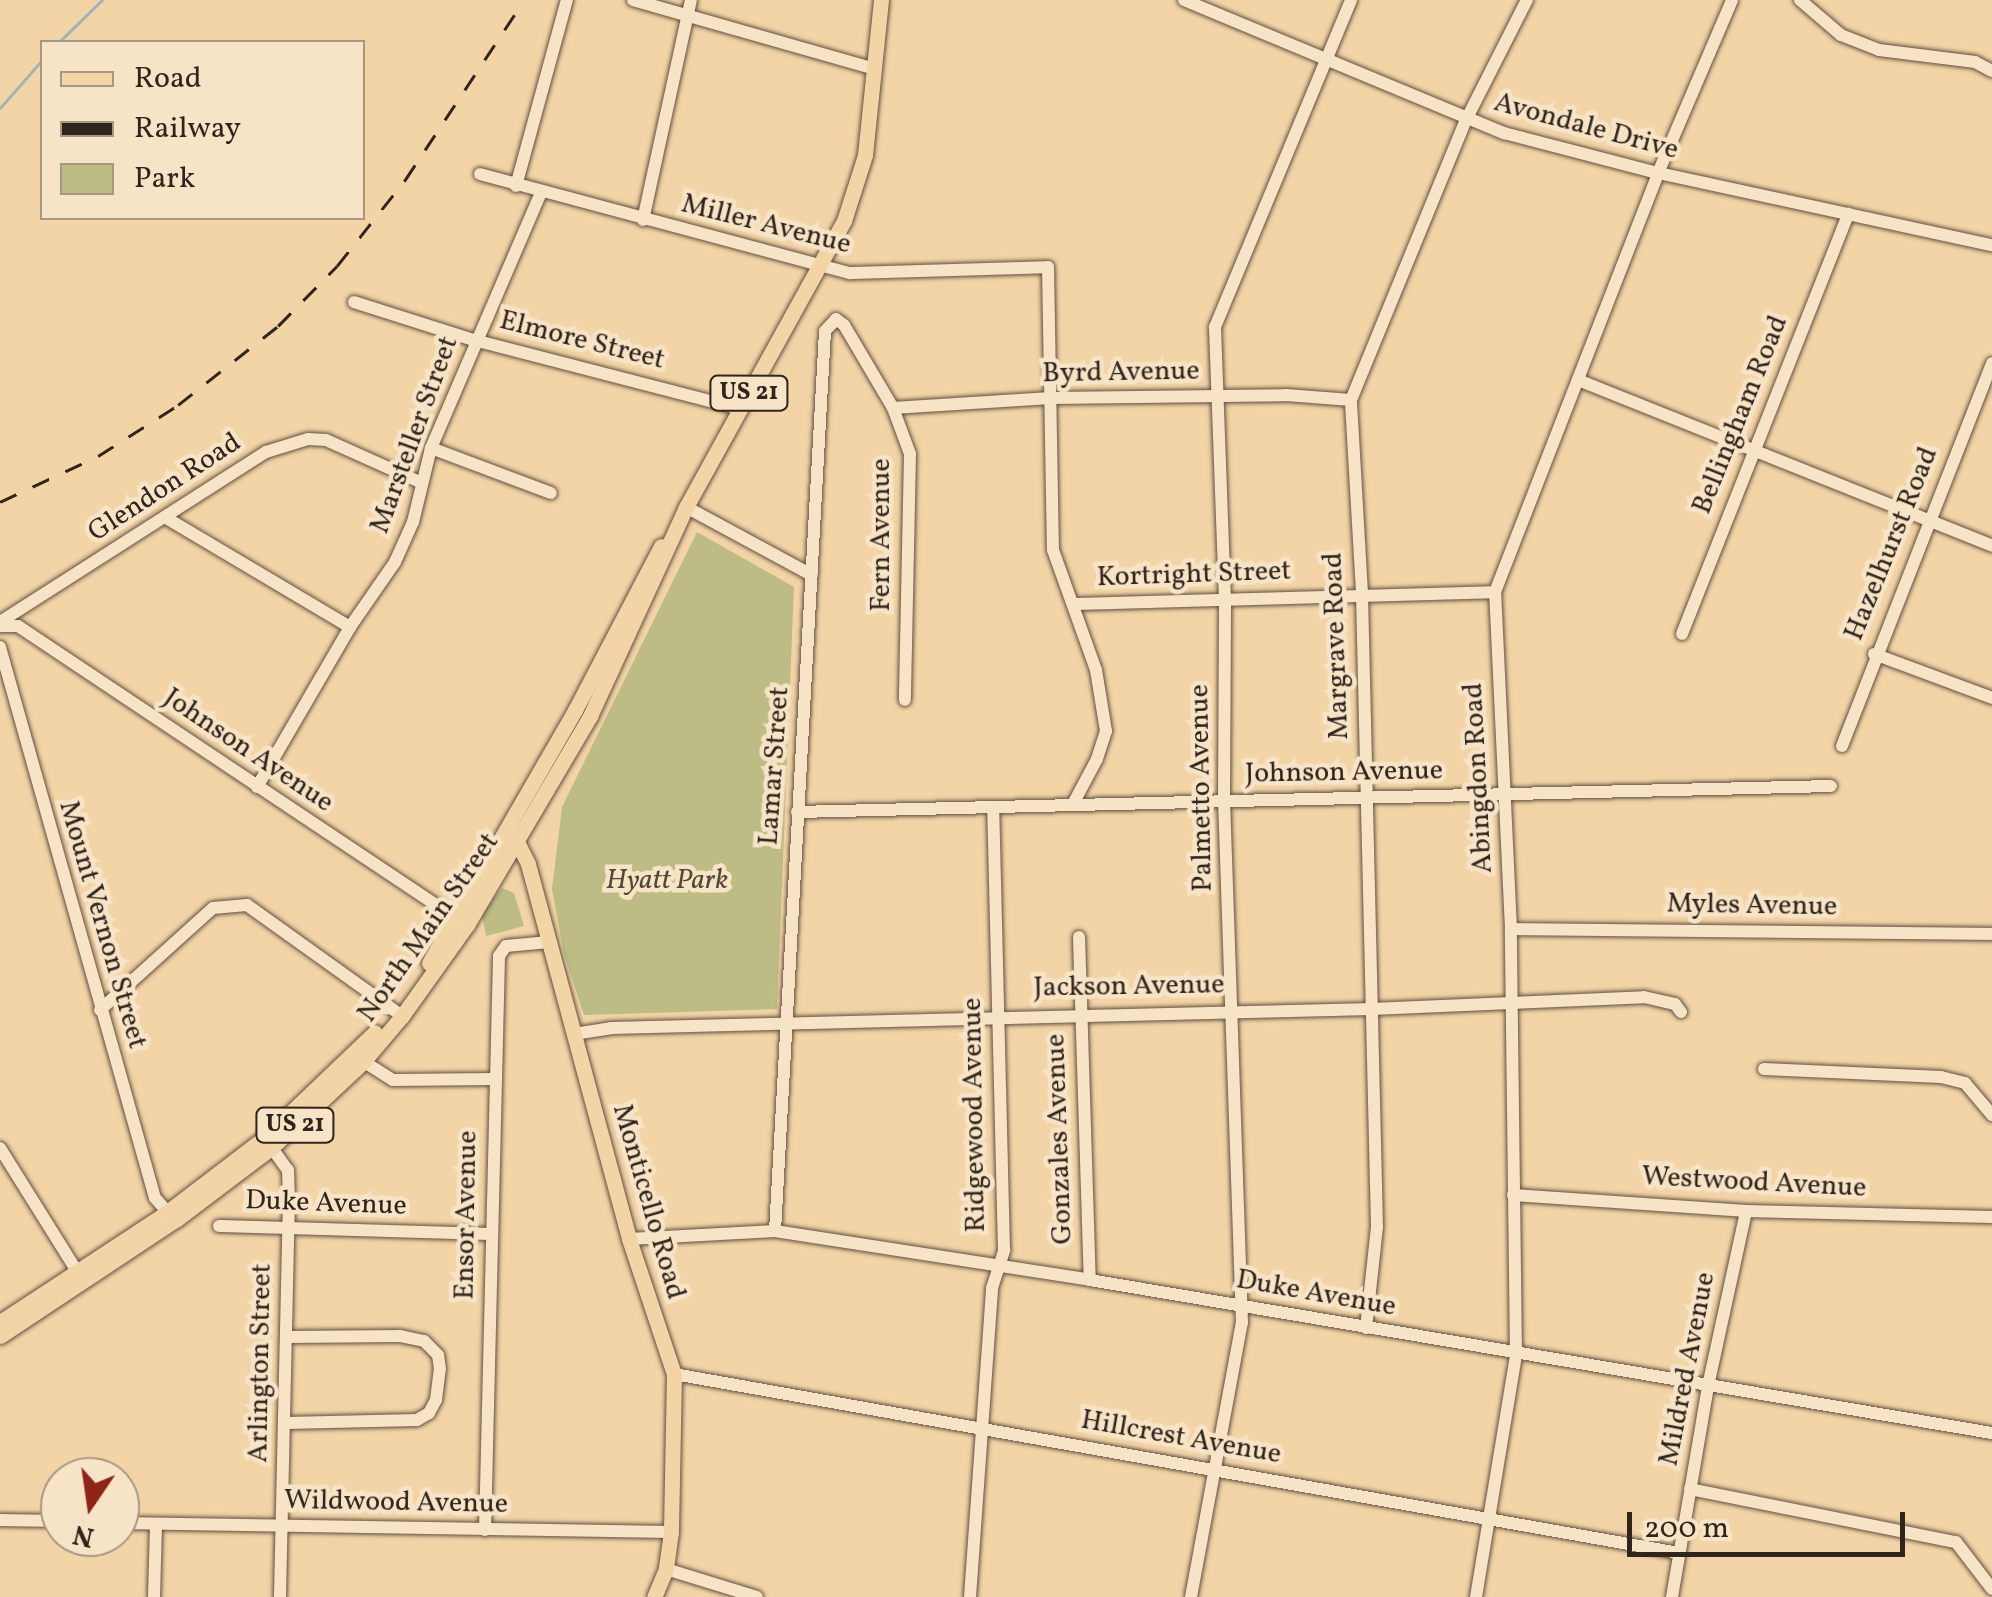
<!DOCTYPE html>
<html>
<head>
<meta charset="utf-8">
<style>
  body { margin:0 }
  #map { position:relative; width:1992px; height:1597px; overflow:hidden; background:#f3d4a7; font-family:Vollkorn,serif }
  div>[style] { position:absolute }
  .green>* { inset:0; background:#bdbc85 }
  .stream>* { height:2.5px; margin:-1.25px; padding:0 1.25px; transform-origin:1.25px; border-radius:1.25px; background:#a0b5b3 }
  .roads { filter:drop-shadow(0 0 2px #61503f) drop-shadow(0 0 2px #61503f) }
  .minor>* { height:12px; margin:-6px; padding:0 6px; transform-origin:6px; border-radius:6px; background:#f7e3c6 }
  .major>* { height:15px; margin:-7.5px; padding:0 7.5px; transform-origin:7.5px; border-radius:7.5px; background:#f3d4a7 }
  .rail>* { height:2.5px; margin-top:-1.25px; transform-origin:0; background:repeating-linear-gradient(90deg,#30241c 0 18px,transparent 0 36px) }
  span { translate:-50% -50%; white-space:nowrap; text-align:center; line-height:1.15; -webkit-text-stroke:9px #f7e3c6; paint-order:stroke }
  .shield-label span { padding:2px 8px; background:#f7e3c6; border:2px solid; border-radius:8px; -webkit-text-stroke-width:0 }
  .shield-label { font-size:25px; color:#30241c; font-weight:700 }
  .street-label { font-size:28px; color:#30241c }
  .park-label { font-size:28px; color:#534a36; font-style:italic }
  .legend { position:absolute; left:40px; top:40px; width:325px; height:180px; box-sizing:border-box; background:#f7e3c6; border:2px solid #a79782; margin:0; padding:12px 18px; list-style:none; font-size:30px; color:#30241c }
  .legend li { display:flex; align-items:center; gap:20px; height:50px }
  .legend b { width:50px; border:2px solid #a79782 }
  .north { position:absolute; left:40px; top:1457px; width:100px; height:100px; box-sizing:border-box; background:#f7e3c6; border:2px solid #a79782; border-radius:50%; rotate:193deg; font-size:28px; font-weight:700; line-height:40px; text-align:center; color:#30241c }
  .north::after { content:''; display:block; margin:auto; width:35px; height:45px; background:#8f2418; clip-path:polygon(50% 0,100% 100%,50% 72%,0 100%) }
  .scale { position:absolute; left:1627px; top:1512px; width:278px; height:45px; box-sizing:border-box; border:5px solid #30241c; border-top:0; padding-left:12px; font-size:30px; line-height:35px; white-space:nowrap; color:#30241c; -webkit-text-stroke:8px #f7e3c6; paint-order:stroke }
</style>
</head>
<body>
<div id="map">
  <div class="green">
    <i style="clip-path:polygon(697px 532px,794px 587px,777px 1009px,584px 1015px,564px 954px,552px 889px,562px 807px)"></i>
    <i style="clip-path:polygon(502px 888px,514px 893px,524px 926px,486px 936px,482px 914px)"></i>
  </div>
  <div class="stream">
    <i style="left:59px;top:42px;width:60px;rotate:-44.3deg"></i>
    <i style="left:0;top:108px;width:64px;rotate:-48.8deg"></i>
  </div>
  <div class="roads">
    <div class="minor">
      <i style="left:633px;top:0;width:252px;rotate:15.9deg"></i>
      <i style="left:1184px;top:0;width:347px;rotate:22.6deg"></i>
      <i style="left:1504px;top:133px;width:159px;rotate:14.6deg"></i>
      <i style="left:1658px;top:173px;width:342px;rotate:12.2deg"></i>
      <i style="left:1800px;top:0;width:54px;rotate:40.5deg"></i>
      <i style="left:1841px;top:35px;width:41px;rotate:21.5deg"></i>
      <i style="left:1879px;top:50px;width:97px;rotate:7.1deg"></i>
      <i style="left:1975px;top:62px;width:19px;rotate:28deg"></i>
      <i style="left:480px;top:174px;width:383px;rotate:15deg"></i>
      <i style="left:850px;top:273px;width:198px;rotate:-1.7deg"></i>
      <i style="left:1048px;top:267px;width:283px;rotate:89deg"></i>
      <i style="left:1053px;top:550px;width:127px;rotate:70.3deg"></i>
      <i style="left:1096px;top:670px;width:62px;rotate:80.7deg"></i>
      <i style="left:1106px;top:731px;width:29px;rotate:108deg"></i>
      <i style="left:1097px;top:759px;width:51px;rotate:118.1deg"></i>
      <i style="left:516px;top:186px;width:193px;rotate:-74.7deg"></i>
      <i style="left:643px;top:220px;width:225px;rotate:-77.7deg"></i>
      <i style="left:354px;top:302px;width:126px;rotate:17.6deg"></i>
      <i style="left:474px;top:340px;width:275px;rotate:14.5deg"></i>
      <i style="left:1578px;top:380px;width:446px;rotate:21.8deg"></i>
      <i style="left:893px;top:408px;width:158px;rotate:-3.6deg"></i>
      <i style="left:1051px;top:398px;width:235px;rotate:-0.7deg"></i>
      <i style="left:1286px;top:395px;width:65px;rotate:4.4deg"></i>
      <i style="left:431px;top:448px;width:128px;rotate:20.6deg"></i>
      <i style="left:686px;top:507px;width:143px;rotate:28.4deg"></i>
      <i style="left:168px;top:519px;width:212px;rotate:30.7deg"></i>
      <i style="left:1074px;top:604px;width:421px;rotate:-1.6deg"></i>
      <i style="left:0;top:622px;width:316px;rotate:-32.6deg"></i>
      <i style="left:266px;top:452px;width:44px;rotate:-17.2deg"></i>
      <i style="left:308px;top:439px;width:18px;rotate:3deg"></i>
      <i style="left:326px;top:440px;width:105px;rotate:24.1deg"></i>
      <i style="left:0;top:626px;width:18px"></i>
      <i style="left:18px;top:626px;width:531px;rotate:33.72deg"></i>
      <i style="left:1682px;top:634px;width:452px;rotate:-68.4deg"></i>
      <i style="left:0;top:647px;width:572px;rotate:74.29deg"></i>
      <i style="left:155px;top:1198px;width:24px;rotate:48deg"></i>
      <i style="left:1874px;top:654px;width:126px;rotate:20.4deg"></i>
      <i style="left:1842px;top:746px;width:411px;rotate:-68.6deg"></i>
      <i style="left:257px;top:787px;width:185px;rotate:-59.8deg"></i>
      <i style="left:350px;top:627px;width:79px;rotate:-55.3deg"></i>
      <i style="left:395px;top:562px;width:44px;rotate:-65.8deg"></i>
      <i style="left:413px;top:522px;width:76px;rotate:-76.3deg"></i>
      <i style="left:431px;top:448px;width:278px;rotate:-66.7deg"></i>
      <i style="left:797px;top:812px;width:1034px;rotate:-1.44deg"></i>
      <i style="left:1511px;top:929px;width:481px;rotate:0.6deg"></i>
      <i style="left:1079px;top:937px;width:343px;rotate:88.2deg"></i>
      <i style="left:100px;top:1010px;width:152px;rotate:-42.1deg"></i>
      <i style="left:213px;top:908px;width:34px;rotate:-5deg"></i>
      <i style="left:247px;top:905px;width:191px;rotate:35.6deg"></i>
      <i style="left:574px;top:1034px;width:37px;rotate:-9deg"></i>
      <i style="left:611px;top:1028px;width:761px;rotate:-1.43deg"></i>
      <i style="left:1372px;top:1009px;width:272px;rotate:-2.5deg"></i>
      <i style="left:1644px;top:997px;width:32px;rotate:13deg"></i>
      <i style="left:1675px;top:1004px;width:10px;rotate:53deg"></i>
      <i style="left:358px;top:1058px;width:41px;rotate:32.2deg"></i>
      <i style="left:393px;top:1080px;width:101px;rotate:-0.6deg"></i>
      <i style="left:1764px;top:1069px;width:177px;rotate:2.6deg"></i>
      <i style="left:1941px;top:1077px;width:25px;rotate:14deg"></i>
      <i style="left:1965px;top:1083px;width:42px;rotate:49.8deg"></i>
      <i style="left:266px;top:1140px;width:37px;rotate:54deg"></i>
      <i style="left:288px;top:1170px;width:28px;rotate:88deg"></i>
      <i style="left:289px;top:1198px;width:399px;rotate:91.3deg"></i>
      <i style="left:0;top:1148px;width:151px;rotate:58deg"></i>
      <i style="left:1513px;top:1195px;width:234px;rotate:3.9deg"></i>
      <i style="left:1746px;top:1211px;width:246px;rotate:1.4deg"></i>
      <i style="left:219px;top:1226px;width:273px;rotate:1.7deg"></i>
      <i style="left:775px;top:1231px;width:901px;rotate:-86.82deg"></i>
      <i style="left:825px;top:331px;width:16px;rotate:-47deg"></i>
      <i style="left:836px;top:319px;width:10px;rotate:37deg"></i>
      <i style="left:844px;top:325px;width:96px;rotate:59.4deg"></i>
      <i style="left:893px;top:408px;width:49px;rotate:69.7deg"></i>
      <i style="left:910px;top:454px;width:246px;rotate:91.2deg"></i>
      <i style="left:629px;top:1239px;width:146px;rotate:-3.1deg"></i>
      <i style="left:775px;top:1231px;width:319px;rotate:8.8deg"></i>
      <i style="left:1090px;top:1280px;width:915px;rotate:9.63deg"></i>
      <i style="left:1366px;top:1328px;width:102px;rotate:-83.8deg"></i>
      <i style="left:1377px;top:1227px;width:634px;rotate:-91.36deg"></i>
      <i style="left:1362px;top:593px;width:193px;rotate:-93.3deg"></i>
      <i style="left:1351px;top:400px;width:303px;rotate:-67.7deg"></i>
      <i style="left:1466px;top:120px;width:135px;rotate:-63.1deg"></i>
      <i style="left:674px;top:1374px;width:1021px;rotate:10.1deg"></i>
      <i style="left:286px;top:1423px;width:131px;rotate:-1.3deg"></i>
      <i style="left:417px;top:1420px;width:14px;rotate:-30deg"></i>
      <i style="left:429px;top:1413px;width:15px;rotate:-62deg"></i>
      <i style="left:436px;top:1400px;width:31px;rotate:-83deg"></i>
      <i style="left:440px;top:1369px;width:14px;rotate:-98deg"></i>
      <i style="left:438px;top:1355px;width:20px;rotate:-135deg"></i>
      <i style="left:424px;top:1341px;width:25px;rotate:-168deg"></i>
      <i style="left:400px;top:1336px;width:112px;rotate:179.5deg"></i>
      <i style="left:1690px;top:1489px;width:271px;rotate:11.3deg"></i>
      <i style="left:1956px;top:1542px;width:59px;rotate:52.5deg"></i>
      <i style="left:0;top:1520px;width:60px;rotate:1deg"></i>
      <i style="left:120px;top:1523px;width:551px;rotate:0.94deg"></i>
      <i style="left:485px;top:1530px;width:574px;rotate:-88.6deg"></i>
      <i style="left:499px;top:956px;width:12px;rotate:-55deg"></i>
      <i style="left:506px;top:946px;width:43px;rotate:-5.3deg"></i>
      <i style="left:666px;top:1569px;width:95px;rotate:17.1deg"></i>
      <i style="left:154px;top:1597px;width:73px;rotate:-88.4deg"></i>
      <i style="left:970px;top:1597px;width:310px;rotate:-85.9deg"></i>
      <i style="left:992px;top:1288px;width:40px;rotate:-72deg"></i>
      <i style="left:1004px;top:1250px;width:441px;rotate:-91.4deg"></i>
      <i style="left:1191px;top:1597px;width:279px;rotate:-79.5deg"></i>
      <i style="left:1242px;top:1323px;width:523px;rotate:-91.97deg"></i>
      <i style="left:1224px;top:800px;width:200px;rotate:-89.7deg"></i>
      <i style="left:1225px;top:600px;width:273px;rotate:-92.1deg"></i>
      <i style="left:1215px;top:327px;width:354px;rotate:-67.4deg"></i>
      <i style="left:1476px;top:1597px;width:245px;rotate:-80.6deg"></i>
      <i style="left:1516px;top:1355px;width:426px;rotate:-90.7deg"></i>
      <i style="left:1511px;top:929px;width:337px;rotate:-92.7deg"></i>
      <i style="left:1495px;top:592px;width:450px;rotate:-68.7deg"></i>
      <i style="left:1658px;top:173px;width:188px;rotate:-66.8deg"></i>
      <i style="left:1672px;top:1597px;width:214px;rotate:-80.3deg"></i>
      <i style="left:1708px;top:1386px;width:179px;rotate:-77.7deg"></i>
    </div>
    <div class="major">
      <i style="left:514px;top:836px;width:31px;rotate:63deg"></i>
      <i style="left:528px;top:864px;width:388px;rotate:74.9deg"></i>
      <i style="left:629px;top:1239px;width:142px;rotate:71.6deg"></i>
      <i style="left:674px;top:1374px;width:158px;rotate:91.1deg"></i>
      <i style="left:671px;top:1532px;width:37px;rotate:98deg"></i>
      <i style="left:666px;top:1569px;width:30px;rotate:113deg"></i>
      <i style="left:429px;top:963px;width:292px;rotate:-60deg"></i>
      <i style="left:575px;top:710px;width:185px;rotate:-62.3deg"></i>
      <i style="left:0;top:1322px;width:199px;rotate:-33.3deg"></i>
      <i style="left:166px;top:1213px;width:123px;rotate:-37.4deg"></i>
      <i style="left:264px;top:1138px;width:153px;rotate:-43.7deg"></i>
      <i style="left:0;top:1336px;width:212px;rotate:-33.5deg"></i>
      <i style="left:177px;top:1219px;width:118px;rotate:-37.1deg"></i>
      <i style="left:271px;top:1148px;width:126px;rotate:-43.1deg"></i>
      <i style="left:363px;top:1062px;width:60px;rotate:-49.7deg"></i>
      <i style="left:402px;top:1016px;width:112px;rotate:-54.5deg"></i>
      <i style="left:467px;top:925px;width:243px;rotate:-59.5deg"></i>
      <i style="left:590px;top:716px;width:230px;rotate:-65.3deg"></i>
      <i style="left:686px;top:507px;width:327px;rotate:-61.1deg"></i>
      <i style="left:844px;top:221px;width:69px;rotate:-72.3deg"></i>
      <i style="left:865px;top:155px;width:156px;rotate:-84.1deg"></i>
    </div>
  </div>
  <div class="rail">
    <i style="left:0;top:502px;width:108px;rotate:-25.1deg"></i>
    <i style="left:98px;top:456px;width:95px;rotate:-32.5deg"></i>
    <i style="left:178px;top:405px;width:127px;rotate:-38.3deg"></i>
    <i style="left:278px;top:326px;width:84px;rotate:-45.5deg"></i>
    <i style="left:337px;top:266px;width:110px;rotate:-51.7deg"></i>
    <i style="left:405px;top:180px;width:216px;rotate:-56.5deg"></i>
  </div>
  <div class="shield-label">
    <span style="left:749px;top:393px">US 21</span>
    <span style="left:295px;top:1125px">US 21</span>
  </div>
  <div class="street-label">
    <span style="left:1586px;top:127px;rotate:15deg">Avondale Drive</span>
    <span style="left:766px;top:225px;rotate:14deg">Miller Avenue</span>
    <span style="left:582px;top:341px;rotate:14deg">Elmore Street</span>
    <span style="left:1121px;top:373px;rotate:-1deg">Byrd Avenue</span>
    <span style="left:1741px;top:415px;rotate:-68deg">Bellingham Road</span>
    <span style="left:415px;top:435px;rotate:-70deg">Marsteller Street</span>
    <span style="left:165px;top:488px;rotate:-33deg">Glendon Road</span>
    <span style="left:882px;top:535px;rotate:-90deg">Fern Avenue</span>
    <span style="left:1892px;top:544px;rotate:-68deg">Hazelhurst Road</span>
    <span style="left:1194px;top:575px;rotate:-2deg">Kortright Street</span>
    <span style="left:1337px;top:646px;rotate:-92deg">Margrave Road</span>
    <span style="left:248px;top:751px;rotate:34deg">Johnson Avenue</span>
    <span style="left:775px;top:766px;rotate:-86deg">Lamar Street</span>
    <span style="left:1344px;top:773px;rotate:-1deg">Johnson Avenue</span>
    <span style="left:1479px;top:778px;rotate:-93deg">Abingdon Road</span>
    <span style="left:1202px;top:788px;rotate:-91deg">Palmetto Avenue</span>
    <span style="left:1752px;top:906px;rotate:1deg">Myles Avenue</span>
    <span style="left:102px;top:925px;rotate:74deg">Mount Vernon Street</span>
    <span style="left:429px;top:928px;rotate:-55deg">North Main Street</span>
    <span style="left:1129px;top:987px;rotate:-1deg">Jackson Avenue</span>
    <span style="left:975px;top:1115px;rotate:-91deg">Ridgewood Avenue</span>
    <span style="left:1060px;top:1139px;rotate:-92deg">Gonzales Avenue</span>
    <span style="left:1754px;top:1183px;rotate:3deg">Westwood Avenue</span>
    <span style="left:648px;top:1202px;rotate:74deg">Monticello Road</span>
    <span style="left:326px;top:1204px;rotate:2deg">Duke Avenue</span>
    <span style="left:467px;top:1215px;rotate:-89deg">Ensor Avenue</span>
    <span style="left:1316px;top:1294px;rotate:10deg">Duke Avenue</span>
    <span style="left:261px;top:1363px;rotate:-89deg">Arlington Street</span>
    <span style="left:1688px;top:1369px;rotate:-79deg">Mildred Avenue</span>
    <span style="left:1181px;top:1438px;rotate:10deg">Hillcrest Avenue</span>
    <span style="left:396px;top:1503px;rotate:1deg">Wildwood Avenue</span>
  </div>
  <div class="park-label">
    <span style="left:667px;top:881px">Hyatt Park</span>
  </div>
  <ul class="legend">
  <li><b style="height:12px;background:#f3d4a7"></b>Road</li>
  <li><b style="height:12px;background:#30241c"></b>Railway</li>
  <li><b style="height:28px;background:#bdbc85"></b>Park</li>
  </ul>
  <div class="north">N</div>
  <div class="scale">200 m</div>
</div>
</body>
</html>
